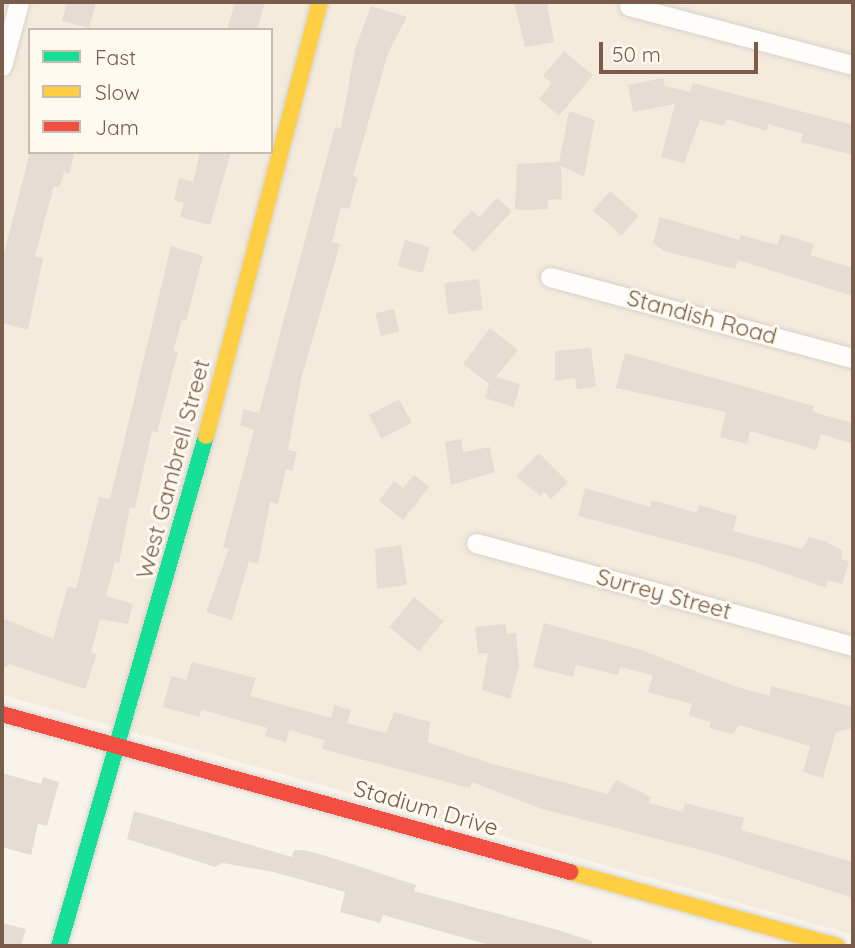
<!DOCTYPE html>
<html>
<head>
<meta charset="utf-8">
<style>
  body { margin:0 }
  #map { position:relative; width:855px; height:948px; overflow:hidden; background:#f8f4ec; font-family:Quicksand,sans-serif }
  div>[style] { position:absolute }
  .residential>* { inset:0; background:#f4ebdc }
  .building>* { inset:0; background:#e5ddd3; transform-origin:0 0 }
  .roads { filter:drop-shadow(0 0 2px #d7d1ca) drop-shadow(0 0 2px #d7d1ca) }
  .street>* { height:19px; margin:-9.5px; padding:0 9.5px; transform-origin:9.5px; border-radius:9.5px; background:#fefdfc }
  .fast>* { height:16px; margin:-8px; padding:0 8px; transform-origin:8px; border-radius:8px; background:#16e098 }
  .slow>* { height:16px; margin:-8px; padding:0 8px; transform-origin:8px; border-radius:8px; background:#ffcf43 }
  .jam>* { height:16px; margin:-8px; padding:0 8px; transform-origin:8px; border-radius:8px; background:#f24e42 }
  span { translate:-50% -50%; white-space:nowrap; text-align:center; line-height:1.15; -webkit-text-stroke:6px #fffaef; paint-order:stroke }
  .street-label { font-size:23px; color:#795d4a }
  .frame { position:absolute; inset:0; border:4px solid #795d4a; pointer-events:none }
  .legend { position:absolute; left:28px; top:28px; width:245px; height:126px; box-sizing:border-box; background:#fffaef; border:2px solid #c9bbad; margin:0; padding:9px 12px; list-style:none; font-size:21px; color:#795d4a }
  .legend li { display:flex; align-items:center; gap:14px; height:35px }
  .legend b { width:35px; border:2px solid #c9bbad }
  .scale { position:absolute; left:599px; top:42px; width:159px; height:32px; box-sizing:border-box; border:4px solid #795d4a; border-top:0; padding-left:9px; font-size:21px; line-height:24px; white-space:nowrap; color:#795d4a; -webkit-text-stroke:5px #fffaef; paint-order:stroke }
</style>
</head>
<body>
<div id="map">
  <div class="residential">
    <i style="clip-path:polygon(evenodd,2px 2px,853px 2px,853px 935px,2px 695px,2px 2px,30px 30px,271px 30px,271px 152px,30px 152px,30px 30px)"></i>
  </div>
  <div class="building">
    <i style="clip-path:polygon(67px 2px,96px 2px,89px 28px,62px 21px)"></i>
    <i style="clip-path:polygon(235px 2px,265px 2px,257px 30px,227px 30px)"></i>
    <i style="clip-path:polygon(514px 2px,547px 2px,554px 42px,525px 47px)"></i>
    <i style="clip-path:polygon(371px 6px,407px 17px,388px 53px,353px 176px,358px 177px,349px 209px,341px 207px,332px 242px,340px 244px,301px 379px,288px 450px,297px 452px,292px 471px,286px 469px,278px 504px,270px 502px,258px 564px,249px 561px,232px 620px,206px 612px,229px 549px,223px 547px,254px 430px,240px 425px,244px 409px,259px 413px,335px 127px,341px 128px,355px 49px)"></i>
    <i style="clip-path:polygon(564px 51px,593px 75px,559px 116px,539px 99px,552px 83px,543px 76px)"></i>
    <i style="clip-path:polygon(663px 78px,665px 86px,690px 92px,693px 83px,853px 125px,853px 155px,801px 142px,803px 134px,768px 124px,767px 131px,726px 119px,724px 126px,700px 120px,684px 163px,661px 157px,675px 104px,633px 112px,628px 85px)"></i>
    <i style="clip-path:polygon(569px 111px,595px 120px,584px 177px,561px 166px,562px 199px,548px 200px,548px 209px,515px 210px,517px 164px,559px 162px)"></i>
    <i style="clip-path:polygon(30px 152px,75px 152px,69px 174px,64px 172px,60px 187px,54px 186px,35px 256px,43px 258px,28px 330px,2px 323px,2px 262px)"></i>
    <i style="clip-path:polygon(200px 152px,231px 152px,210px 225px,180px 217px,184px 203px,174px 200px,179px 178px,193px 182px)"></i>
    <i style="left:610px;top:191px;width:38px;height:26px;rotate:41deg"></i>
    <i style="clip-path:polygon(497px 198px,512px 211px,474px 252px,452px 232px,472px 210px,479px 217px)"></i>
    <i style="clip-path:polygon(660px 217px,739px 240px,741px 235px,777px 245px,781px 234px,814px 244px,810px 255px,853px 268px,853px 296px,738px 260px,735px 269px,664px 251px,653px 243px)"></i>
    <i style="left:405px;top:240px;width:26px;height:27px;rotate:16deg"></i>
    <i style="clip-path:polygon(171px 246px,203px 256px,186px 321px,182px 320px,173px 351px,178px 352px,157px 432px,152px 431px,135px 508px,130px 507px,119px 563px,115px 562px,106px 596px,133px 604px,128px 624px,100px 619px,91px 652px,97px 654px,85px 689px,9px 664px,2px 670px,2px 618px,53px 639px,68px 586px,76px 589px,99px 497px,110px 499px)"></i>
    <i style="left:479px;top:279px;width:31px;height:35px;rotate:83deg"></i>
    <i style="left:394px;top:309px;width:23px;height:19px;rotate:77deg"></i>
    <i style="clip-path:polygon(490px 328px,518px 350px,496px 377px,520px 384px,514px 407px,485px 398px,489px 384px,463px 364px)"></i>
    <i style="clip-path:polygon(591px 348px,596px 387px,577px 389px,575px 378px,555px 381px,555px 351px)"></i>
    <i style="clip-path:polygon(625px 353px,814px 406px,813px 412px,853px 423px,853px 444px,821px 434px,816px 450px,750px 431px,747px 444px,720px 437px,726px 412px,616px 388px)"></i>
    <i style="left:399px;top:399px;width:27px;height:34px;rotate:62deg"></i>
    <i style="clip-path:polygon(461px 439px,463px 452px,490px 447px,495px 472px,451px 485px,445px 442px)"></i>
    <i style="clip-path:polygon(539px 453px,568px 482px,551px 499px,544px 492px,540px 496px,516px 476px)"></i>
    <i style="clip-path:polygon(414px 475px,429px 487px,403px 520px,379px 501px,394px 481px,403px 488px)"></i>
    <i style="clip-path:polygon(585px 488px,650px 507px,652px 500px,697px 513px,699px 505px,737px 516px,733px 531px,802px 549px,809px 537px,825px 541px,843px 551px,841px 559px,849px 561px,842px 584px,828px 580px,826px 588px,756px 563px,578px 516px)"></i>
    <i style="clip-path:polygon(401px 545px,407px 585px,377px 589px,375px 549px)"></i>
    <i style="left:414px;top:597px;width:38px;height:39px;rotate:39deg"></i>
    <i style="clip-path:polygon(544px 623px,641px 650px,737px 687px,769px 696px,771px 686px,853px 707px,853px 728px,836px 732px,823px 778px,803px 772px,810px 746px,739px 725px,733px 734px,709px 728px,711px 722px,689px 716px,692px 704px,648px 692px,653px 675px,620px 667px,618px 675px,576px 665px,573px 677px,533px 667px)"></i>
    <i style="clip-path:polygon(505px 624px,507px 634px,516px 633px,519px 667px,510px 699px,482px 690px,488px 653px,478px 654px,475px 627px)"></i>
    <i style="clip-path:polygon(192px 662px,256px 678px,250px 696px,331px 718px,334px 705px,351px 710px,347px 723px,386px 733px,394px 712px,430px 722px,428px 742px,489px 763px,608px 794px,616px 780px,651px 797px,649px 803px,683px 812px,685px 803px,744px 818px,741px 830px,853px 862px,853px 898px,716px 854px,542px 809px,472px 782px,470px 788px,322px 749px,325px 740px,289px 730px,286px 742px,265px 736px,268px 728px,202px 710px,199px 717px,163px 707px,171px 676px,186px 680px)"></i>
    <i style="clip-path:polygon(2px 773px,41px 784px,43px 777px,59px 782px,47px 826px,38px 824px,31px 855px,2px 847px)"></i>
    <i style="clip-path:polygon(134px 811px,292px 857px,294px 850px,304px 850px,333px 858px,416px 885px,414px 891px,558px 930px,592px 941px,592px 946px,489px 945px,383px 915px,380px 923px,340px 912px,345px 892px,273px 872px,223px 863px,215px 867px,127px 839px)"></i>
    <i style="clip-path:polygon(2px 923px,26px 929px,21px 946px,2px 946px)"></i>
  </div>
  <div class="roads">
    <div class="street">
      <i style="left:629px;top:6px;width:232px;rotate:14.8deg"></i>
      <i style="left:2px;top:66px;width:66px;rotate:-75.1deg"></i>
      <i style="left:550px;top:277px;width:314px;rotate:15deg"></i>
      <i style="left:476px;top:543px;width:391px;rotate:15.3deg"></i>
    </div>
    <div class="fast">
      <i style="left:59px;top:946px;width:531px;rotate:-73.92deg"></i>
    </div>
    <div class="slow">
      <i style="left:206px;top:436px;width:449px;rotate:-75.3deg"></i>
      <i style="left:570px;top:872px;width:277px;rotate:15.5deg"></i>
    </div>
    <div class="jam">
      <i style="left:2px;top:714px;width:590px;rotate:15.54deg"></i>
    </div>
  </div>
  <div class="street-label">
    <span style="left:702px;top:317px;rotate:15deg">Standish Road</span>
    <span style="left:173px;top:469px;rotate:-75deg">West Gambrell Street</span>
    <span style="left:664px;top:594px;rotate:15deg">Surrey Street</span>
    <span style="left:426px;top:808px;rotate:16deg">Stadium Drive</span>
  </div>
  <div class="frame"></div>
  <ul class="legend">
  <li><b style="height:9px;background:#16e098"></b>Fast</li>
  <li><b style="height:9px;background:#ffcf43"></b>Slow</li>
  <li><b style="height:9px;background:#f24e42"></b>Jam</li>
  </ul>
  <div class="scale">50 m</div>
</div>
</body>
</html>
